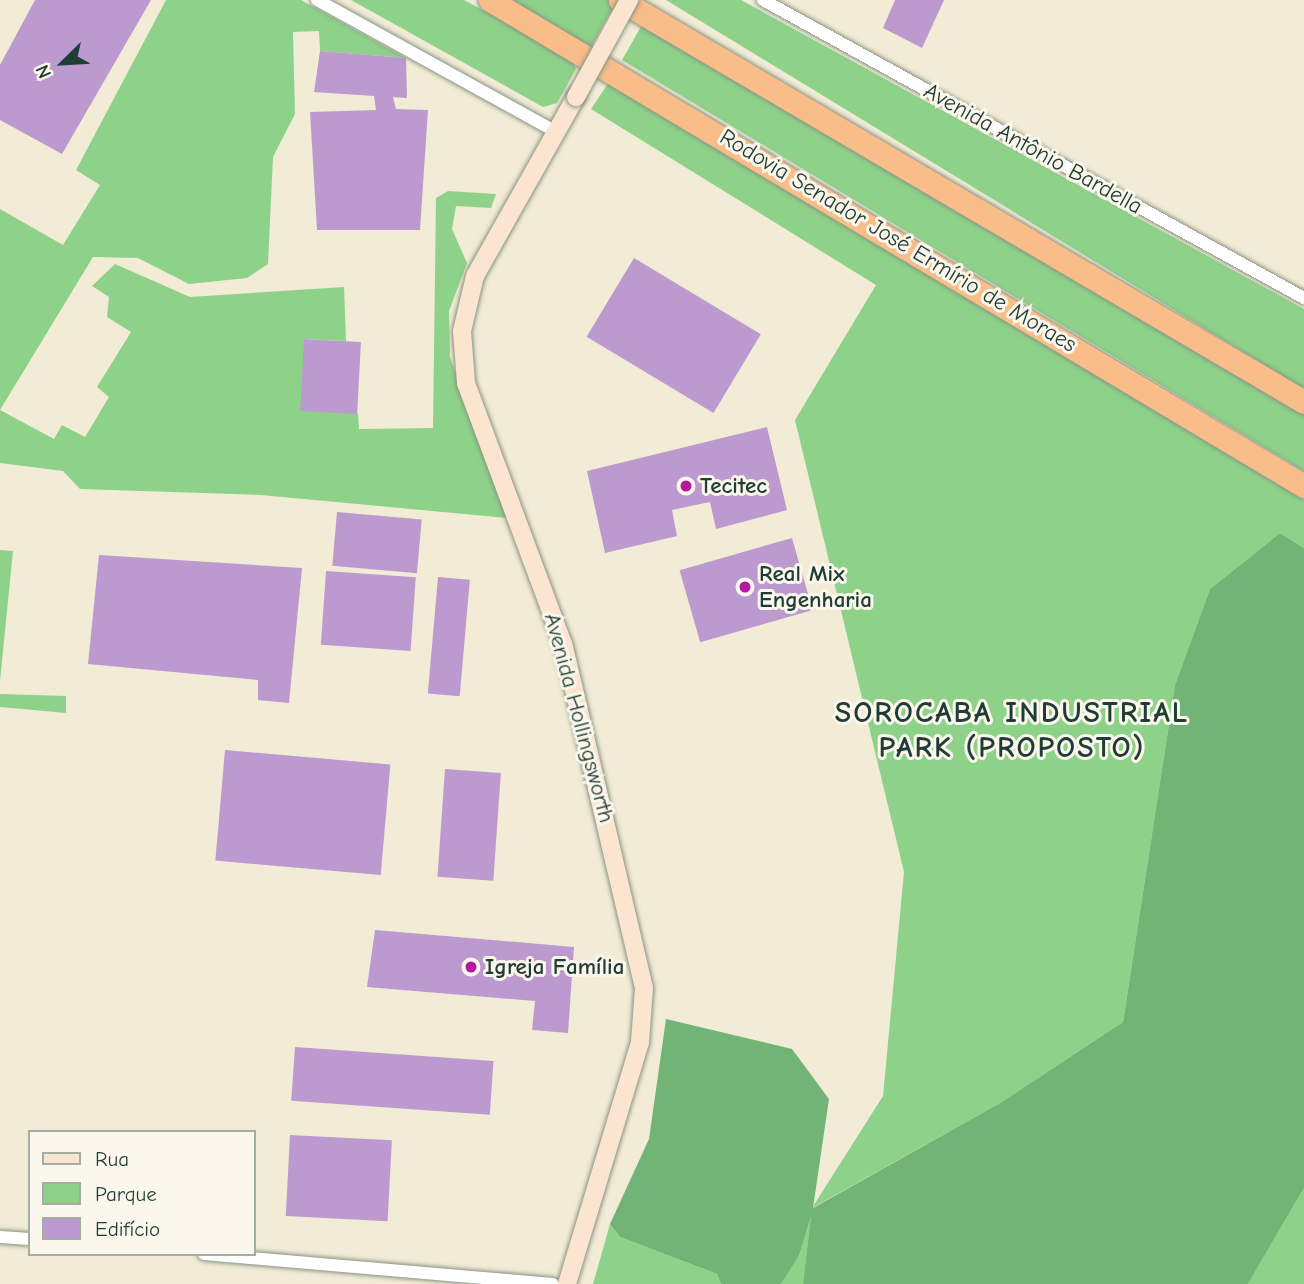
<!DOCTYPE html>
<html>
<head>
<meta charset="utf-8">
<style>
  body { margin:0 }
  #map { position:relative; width:1304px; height:1284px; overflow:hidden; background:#f2ecd6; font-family:"Comic Neue",sans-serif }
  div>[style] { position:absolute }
  .green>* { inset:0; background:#8ed28a }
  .forest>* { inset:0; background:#72b476 }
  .building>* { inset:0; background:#bc9acf; transform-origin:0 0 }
  .roads { filter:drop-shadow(0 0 2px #889485) drop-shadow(0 0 2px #889485) }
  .street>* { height:12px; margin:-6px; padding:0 6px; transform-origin:6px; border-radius:6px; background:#fff }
  .secondary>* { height:18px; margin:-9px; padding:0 9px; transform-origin:9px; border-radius:9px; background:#fce5d0 }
  .highway>* { height:23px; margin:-11.5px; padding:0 11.5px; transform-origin:11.5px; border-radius:11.5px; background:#f8bd89 }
  .bridges { filter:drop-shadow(0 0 2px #889485) drop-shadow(0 0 2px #889485) }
  .secondary-bridge>* { height:18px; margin:-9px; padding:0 9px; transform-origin:9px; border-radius:9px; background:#fce5d0 }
  .dots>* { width:19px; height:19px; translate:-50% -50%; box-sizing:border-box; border:4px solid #fbf7ec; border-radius:50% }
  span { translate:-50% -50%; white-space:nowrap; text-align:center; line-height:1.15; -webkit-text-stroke:6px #fbf7ec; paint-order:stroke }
  .street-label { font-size:23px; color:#1f3d34 }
  .poi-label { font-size:23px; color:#1f3d34; font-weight:700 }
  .left { translate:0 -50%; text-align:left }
  .district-label { font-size:30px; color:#1f3d34; font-weight:700; letter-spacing:2px }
  .legend { position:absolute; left:28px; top:1130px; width:228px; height:126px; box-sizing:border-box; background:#fbf7ec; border:2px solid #a3ada2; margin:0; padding:9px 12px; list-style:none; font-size:21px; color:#1f3d34 }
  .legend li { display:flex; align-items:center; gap:14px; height:35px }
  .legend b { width:35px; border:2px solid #a3ada2 }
  .north { position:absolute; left:28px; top:28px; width:70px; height:70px; -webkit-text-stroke:5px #fbf7ec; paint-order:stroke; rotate:246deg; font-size:19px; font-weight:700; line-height:28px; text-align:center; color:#1f3d34 }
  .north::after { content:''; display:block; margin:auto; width:24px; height:32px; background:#1f3d34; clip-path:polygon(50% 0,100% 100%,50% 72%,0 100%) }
</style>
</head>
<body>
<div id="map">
  <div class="green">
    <i style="clip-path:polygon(166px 0,301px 0,406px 58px,320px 51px,319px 31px,293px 32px,295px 114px,273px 157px,268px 264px,247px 278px,189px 284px,138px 258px,93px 257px,0 410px,54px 439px,62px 425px,85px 437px,109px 397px,97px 387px,131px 332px,107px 317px,109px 297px,92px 286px,115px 264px,190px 297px,344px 287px,346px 341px,304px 339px,358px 414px,359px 429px,433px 428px,436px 198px,448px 191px,496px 194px,491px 208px,456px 206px,452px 229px,467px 263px,449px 311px,450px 357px,507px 518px,261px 495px,80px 489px,63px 471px,0 463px,0 209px,63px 245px,100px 185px,76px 170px)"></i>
    <i style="clip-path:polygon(351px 0,464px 0,571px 57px,576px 69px,557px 103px,543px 107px)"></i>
    <i style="clip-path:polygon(505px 0,608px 0,615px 4px,591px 47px)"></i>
    <i style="clip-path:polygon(666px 0,741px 0,1304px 309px,1304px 389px)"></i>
    <i style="clip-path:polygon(643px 23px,1304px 412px,1304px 471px,622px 60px)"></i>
    <i style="clip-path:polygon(609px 82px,1304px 500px,1304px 548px,1280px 533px,1210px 589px,1175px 685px,1123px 1022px,1000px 1103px,812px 1208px,803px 1284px,781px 1284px,799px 1256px,812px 1208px,883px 1096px,904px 872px,795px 420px,876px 285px,591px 109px)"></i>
    <i style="clip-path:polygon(0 550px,13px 551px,0 681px)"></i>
    <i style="clip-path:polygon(0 694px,66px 696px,66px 713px,0 707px)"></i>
    <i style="clip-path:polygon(1304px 1188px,1304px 1284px,1248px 1284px)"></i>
    <i style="clip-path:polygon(610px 1224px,620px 1237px,717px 1274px,721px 1284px,593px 1284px)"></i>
  </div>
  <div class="forest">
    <i style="clip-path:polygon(1280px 533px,1304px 548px,1304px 1188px,1248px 1284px,803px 1284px,811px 1215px,799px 1256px,781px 1284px,721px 1284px,717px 1274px,620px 1237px,610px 1224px,649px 1139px,666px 1019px,792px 1049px,829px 1099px,813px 1208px,1000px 1103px,1123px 1022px,1175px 685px,1210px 589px)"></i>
  </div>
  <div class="building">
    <i style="clip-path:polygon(35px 0,151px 0,62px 154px,0 120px,0 65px)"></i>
    <i style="clip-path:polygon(895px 0,944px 0,922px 48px,883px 28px)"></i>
    <i style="clip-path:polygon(320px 51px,406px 58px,407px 98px,393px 97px,396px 109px,428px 110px,420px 230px,317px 230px,310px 112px,376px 110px,374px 96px,314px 92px)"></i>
    <i style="left:634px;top:258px;width:148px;height:92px;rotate:31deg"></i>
    <i style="left:304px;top:339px;width:57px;height:72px;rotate:3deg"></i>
    <i style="clip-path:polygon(767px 427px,787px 510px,716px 529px,710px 502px,672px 510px,677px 536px,605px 553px,587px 471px)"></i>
    <i style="left:337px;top:512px;width:85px;height:54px;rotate:5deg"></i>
    <i style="left:792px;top:538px;width:75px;height:117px;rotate:74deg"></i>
    <i style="clip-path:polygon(99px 555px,302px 568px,289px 703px,258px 700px,258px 680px,88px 664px)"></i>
    <i style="left:326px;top:571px;width:90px;height:74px;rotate:4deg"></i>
    <i style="left:438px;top:577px;width:32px;height:117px;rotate:5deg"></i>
    <i style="left:225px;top:750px;width:166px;height:111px;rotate:5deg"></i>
    <i style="left:445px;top:769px;width:56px;height:108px;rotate:4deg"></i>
    <i style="clip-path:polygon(375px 930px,574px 947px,568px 1033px,532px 1030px,535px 1001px,367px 987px)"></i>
    <i style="left:295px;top:1047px;width:199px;height:54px;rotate:4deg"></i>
    <i style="left:290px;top:1135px;width:102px;height:81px;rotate:3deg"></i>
  </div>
  <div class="roads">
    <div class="street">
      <i style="left:317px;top:0;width:271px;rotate:28.9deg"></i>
      <i style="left:763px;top:0;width:618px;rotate:28.85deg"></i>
      <i style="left:0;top:1237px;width:30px;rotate:4deg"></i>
      <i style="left:204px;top:1254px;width:350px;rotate:4.9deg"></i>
    </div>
    <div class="secondary">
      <i style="left:567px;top:1284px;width:253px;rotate:-73.2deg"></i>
      <i style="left:640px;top:1042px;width:54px;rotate:-85.8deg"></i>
      <i style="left:644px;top:988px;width:353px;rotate:-103.2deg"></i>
      <i style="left:563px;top:644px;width:278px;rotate:-110.4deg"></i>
      <i style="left:466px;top:383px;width:52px;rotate:-94.4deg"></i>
      <i style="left:462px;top:331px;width:57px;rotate:-76.7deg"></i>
      <i style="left:475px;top:276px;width:206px;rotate:-60.6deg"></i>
    </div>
    <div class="highway">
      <i style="left:490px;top:0;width:948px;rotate:30.84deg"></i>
      <i style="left:620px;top:0;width:793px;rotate:30.44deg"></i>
    </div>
  </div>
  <div class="bridges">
    <div class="secondary-bridge">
      <i style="left:576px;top:97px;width:111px;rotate:-61.3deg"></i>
    </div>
  </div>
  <div class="dots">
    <i style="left:686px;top:486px;background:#b5179e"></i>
    <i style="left:745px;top:587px;background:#b5179e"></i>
    <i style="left:471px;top:967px;background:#b5179e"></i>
  </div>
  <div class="street-label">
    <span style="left:1033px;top:149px;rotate:29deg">Avenida Antônio Bardella</span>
    <span style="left:898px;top:241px;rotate:31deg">Rodovia Senador José Ermírio de Moraes</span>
    <span style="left:579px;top:718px;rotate:75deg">Avenida Hollingsworth</span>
  </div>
  <div class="poi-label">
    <span class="left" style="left:700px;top:486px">Tecitec</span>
    <span class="left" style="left:759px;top:587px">Real Mix<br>Engenharia</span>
    <span class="left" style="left:485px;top:967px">Igreja Família</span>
  </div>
  <div class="district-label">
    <span style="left:1012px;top:730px">SOROCABA INDUSTRIAL<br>PARK (PROPOSTO)</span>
  </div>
  <ul class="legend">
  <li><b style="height:9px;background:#fce5d0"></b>Rua</li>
  <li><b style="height:19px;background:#8ed28a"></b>Parque</li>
  <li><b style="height:19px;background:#bc9acf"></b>Edifício</li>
  </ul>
  <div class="north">N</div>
</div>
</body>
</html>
